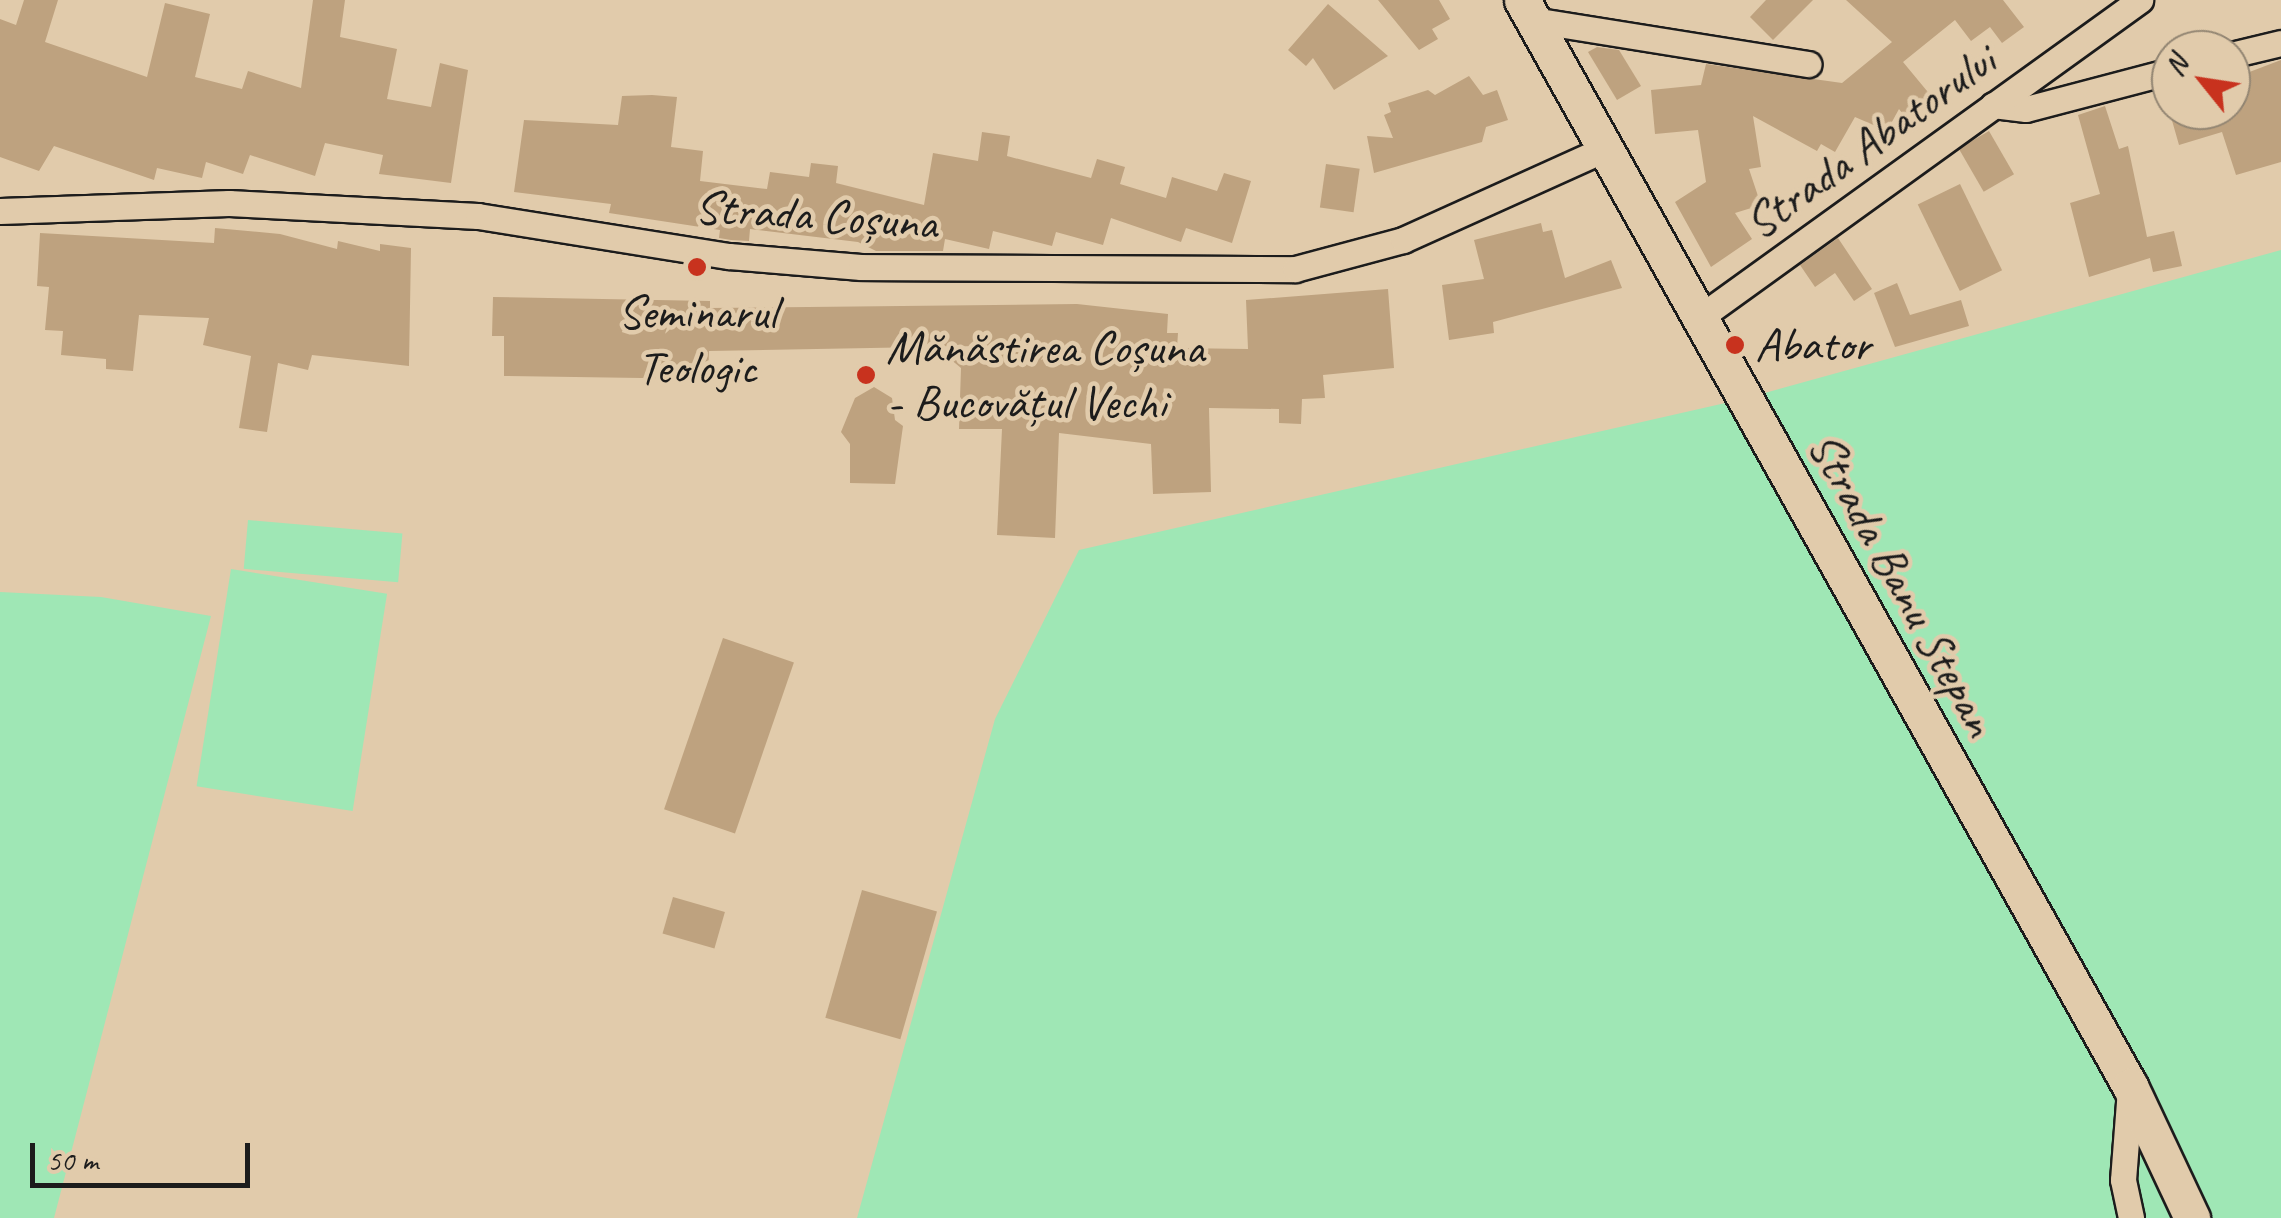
<!DOCTYPE html>
<meta charset="utf-8">
<style>
body{margin:0}
#map{position:relative;width:2281px;height:1218px;overflow:hidden;background:#e1cbab;font-family:Caveat,sans-serif}
div>[style]{position:absolute}
.green>*{inset:0;background:#9fe7b5;transform-origin:0 0}
.building>*{inset:0;background:#bea27f;transform-origin:0 0}
.roads{filter:drop-shadow(2px 0 #1c1c1c) drop-shadow(-2px 0 #1c1c1c) drop-shadow(0 2px #1c1c1c) drop-shadow(0 -2px #1c1c1c)}
.minor>*{height:25px;margin:-12.5px;padding:0 12.5px;transform-origin:12.5px;border-radius:12.5px;background:#e1cbab}
.secondary>*{height:35px;margin:-17.5px;padding:0 17.5px;transform-origin:17.5px;border-radius:17.5px;background:#e1cbab}
.dots>*{width:28px;height:28px;translate:-50% -50%;box-sizing:border-box;border:5px solid #e1cbab;border-radius:50%}
span{translate:-50% -50%;white-space:nowrap;text-align:center;line-height:1.15;-webkit-text-stroke:9px #e1cbab;paint-order:stroke}
.street-label{font-size:48px;color:#1c1c1c}
.poi-label{font-size:48px;color:#1c1c1c}
.left{translate:0 -50%;text-align:left}
.north{position:absolute;left:2151px;top:30px;width:100px;height:100px;box-sizing:border-box;background:#e1cbab;border:2px solid #928572;border-radius:50%;rotate:300deg;font-size:28px;font-weight:700;line-height:40px;text-align:center;color:#1c1c1c}
.north::after{content:'';display:block;margin:auto;width:35px;height:45px;background:#c8321e;clip-path:polygon(50% 0,100% 100%,50% 72%,0 100%)}
.scale{position:absolute;left:30px;top:1143px;width:220px;height:45px;box-sizing:border-box;border:5px solid #1c1c1c;border-top:0;padding-left:12px;font-size:30px;line-height:35px;white-space:nowrap;color:#1c1c1c;-webkit-text-stroke:8px #e1cbab;paint-order:stroke}
</style>
<div id="map">
<div class="green">
<i style="clip-path:polygon(2281px 250px,2281px 1218px,857px 1218px,995px 719px,1079px 550px,1743px 399px)"></i>
<i style="left:248px;top:520px;width:155px;height:49px;rotate:5deg"></i>
<i style="left:231px;top:569px;width:158px;height:220px;rotate:9deg"></i>
<i style="clip-path:polygon(0 592px,101px 597px,211px 616px,54px 1218px,0 1218px)"></i>
</div>
<div class="building">
<i style="clip-path:polygon(24px 0,58px 0,45px 42px,147px 77px,165px 3px,210px 14px,195px 77px,242px 89px,248px 71px,301px 88px,313px 0,345px 0,340px 37px,397px 49px,387px 99px,431px 107px,440px 63px,468px 70px,451px 183px,379px 174px,383px 155px,325px 143px,315px 176px,250px 155px,243px 174px,206px 162px,202px 178px,157px 168px,154px 180px,54px 146px,39px 171px,0 157px,0 19px,16px 25px)"></i>
<i style="clip-path:polygon(1378px 0,1439px 0,1450px 19px,1432px 29px,1438px 39px,1419px 50px)"></i>
<i style="clip-path:polygon(1766px 0,1813px 0,1773px 40px,1750px 17px)"></i>
<i style="clip-path:polygon(1846px 0,2003px 0,2024px 27px,2002px 43px,1990px 27px,1971px 41px,1955px 20px,1903px 62px,1932px 97px,1906px 118px,1899px 109px,1887px 131px,1855px 117px,1835px 152px,1821px 144px,1817px 151px,1753px 116px,1761px 167px,1749px 169px,1761px 205px,1735px 213px,1752px 239px,1711px 267px,1675px 202px,1706px 182px,1698px 130px,1655px 134px,1651px 90px,1701px 85px,1706px 64px,1842px 83px,1892px 42px)"></i>
<i style="clip-path:polygon(1328px 4px,1388px 56px,1334px 90px,1313px 58px,1306px 66px,1288px 50px)"></i>
<i style="clip-path:polygon(1597px 47px,1619px 50px,1641px 86px,1617px 100px,1588px 52px)"></i>
<i style="clip-path:polygon(2281px 60px,2281px 162px,2236px 175px,2222px 132px,2179px 145px,2169px 110px,2231px 110px,2231px 79px)"></i>
<i style="clip-path:polygon(1469px 76px,1483px 95px,1497px 90px,1508px 120px,1486px 127px,1482px 142px,1374px 173px,1367px 136px,1393px 138px,1384px 115px,1391px 112px,1388px 103px,1428px 90px,1435px 95px)"></i>
<i style="clip-path:polygon(652px 95px,677px 97px,671px 147px,703px 151px,700px 181px,767px 189px,770px 172px,809px 177px,811px 163px,838px 166px,836px 183px,924px 205px,933px 153px,978px 161px,982px 132px,1010px 136px,1007px 156px,1091px 178px,1097px 159px,1125px 167px,1120px 184px,1166px 198px,1172px 177px,1217px 191px,1224px 173px,1251px 181px,1232px 243px,1186px 228px,1181px 242px,1111px 218px,1103px 245px,1056px 232px,1052px 246px,993px 231px,989px 249px,945px 239px,943px 251px,876px 251px,858px 242px,750px 229px,749px 241px,731px 240px,719px 238px,720px 230px,609px 213px,611px 204px,514px 192px,524px 120px,618px 125px,622px 96px)"></i>
<i style="clip-path:polygon(2105px 106px,2119px 149px,2128px 146px,2147px 237px,2174px 231px,2182px 266px,2153px 272px,2150px 258px,2089px 277px,2070px 203px,2100px 194px,2078px 115px)"></i>
<i style="left:1989px;top:131px;width:50px;height:35px;rotate:60deg"></i>
<i style="left:1326px;top:164px;width:34px;height:44px;rotate:8deg"></i>
<i style="left:1960px;top:184px;width:96px;height:47px;rotate:64deg"></i>
<i style="clip-path:polygon(1541px 223px,1543px 232px,1552px 230px,1565px 278px,1611px 260px,1622px 288px,1493px 322px,1494px 333px,1449px 340px,1442px 285px,1484px 279px,1474px 240px)"></i>
<i style="clip-path:polygon(215px 228px,280px 234px,337px 249px,338px 241px,380px 251px,380px 244px,411px 248px,409px 366px,312px 355px,308px 370px,278px 363px,267px 432px,239px 428px,251px 356px,203px 345px,209px 318px,139px 315px,133px 371px,106px 369px,106px 359px,61px 355px,63px 331px,45px 330px,49px 287px,37px 286px,40px 233px,214px 243px)"></i>
<i style="clip-path:polygon(1838px 238px,1872px 289px,1854px 301px,1835px 273px,1815px 287px,1800px 265px)"></i>
<i style="clip-path:polygon(1897px 283px,1910px 315px,1961px 300px,1969px 326px,1895px 347px,1874px 293px)"></i>
<i style="clip-path:polygon(1388px 289px,1394px 368px,1323px 375px,1325px 398px,1302px 399px,1301px 424px,1279px 423px,1279px 409px,1209px 408px,1211px 492px,1153px 494px,1151px 444px,1059px 433px,1055px 538px,997px 535px,1002px 429px,959px 429px,961px 368px,949px 358px,979px 346px,709px 351px,708px 379px,504px 376px,504px 336px,492px 336px,493px 297px,710px 301px,710px 308px,1077px 304px,1168px 314px,1167px 333px,1178px 333px,1177px 348px,1248px 349px,1246px 300px)"></i>
<i style="clip-path:polygon(874px 387px,892px 398px,895px 420px,903px 426px,895px 484px,850px 483px,850px 444px,841px 432px,855px 398px)"></i>
<i style="left:723px;top:638px;width:75px;height:181px;rotate:19deg"></i>
<i style="left:862px;top:890px;width:78px;height:133px;rotate:16deg"></i>
<i style="left:673px;top:897px;width:54px;height:38px;rotate:16deg"></i>
</div>
<div class="roads">
<div class="minor">
<i style="left:1533px;top:20px;width:279px;rotate:9.1deg"></i>
<i style="left:2231px;top:55px;width:51px;rotate:-13.5deg"></i>
<i style="left:1993px;top:105px;width:33px;rotate:7deg"></i>
<i style="left:2026px;top:109px;width:150px;rotate:-14.7deg"></i>
<i style="left:0;top:211px;width:229px;rotate:-2deg"></i>
<i style="left:229px;top:203px;width:249px;rotate:3deg"></i>
<i style="left:478px;top:216px;width:254px;rotate:9.1deg"></i>
<i style="left:729px;top:256px;width:132px;rotate:4.8deg"></i>
<i style="left:861px;top:267px;width:434px;rotate:0.3deg"></i>
<i style="left:1295px;top:269px;width:112px;rotate:-15deg"></i>
<i style="left:1403px;top:240px;width:222px;rotate:-24.3deg"></i>
<i style="left:1699px;top:318px;width:544px;rotate:-35.79deg"></i>
<i style="left:2130px;top:1089px;width:91px;rotate:94.4deg"></i>
<i style="left:2123px;top:1180px;width:39px;rotate:78deg"></i>
</div>
<div class="secondary">
<i style="left:1522px;top:0;width:1245px;rotate:60.76deg"></i>
<i style="left:2130px;top:1086px;width:146px;rotate:64.8deg"></i>
</div>
</div>
<div class="dots">
<i style="left:697px;top:267px;background:#c8321e"></i>
<i style="left:1735px;top:345px;background:#c8321e"></i>
<i style="left:866px;top:375px;background:#c8321e"></i>
</div>
<div class="street-label">
<span style="left:1870px;top:142px;rotate:-36deg">Strada Abatorului</span>
<span style="left:816px;top:215px;rotate:4deg">Strada Coșuna</span>
<span style="left:1902px;top:584px;rotate:61deg">Strada Banu Stepan</span>
</div>
<div class="poi-label">
<span style="left:697px;top:340px">Seminarul<br>Teologic</span>
<span class="left" style="left:1755px;top:345px">Abator</span>
<span class="left" style="left:886px;top:375px">Mănăstirea Coșuna<br>- Bucovățul Vechi</span>
</div>
<div class="north">N</div>
<div class="scale">50 m</div>
</div>
